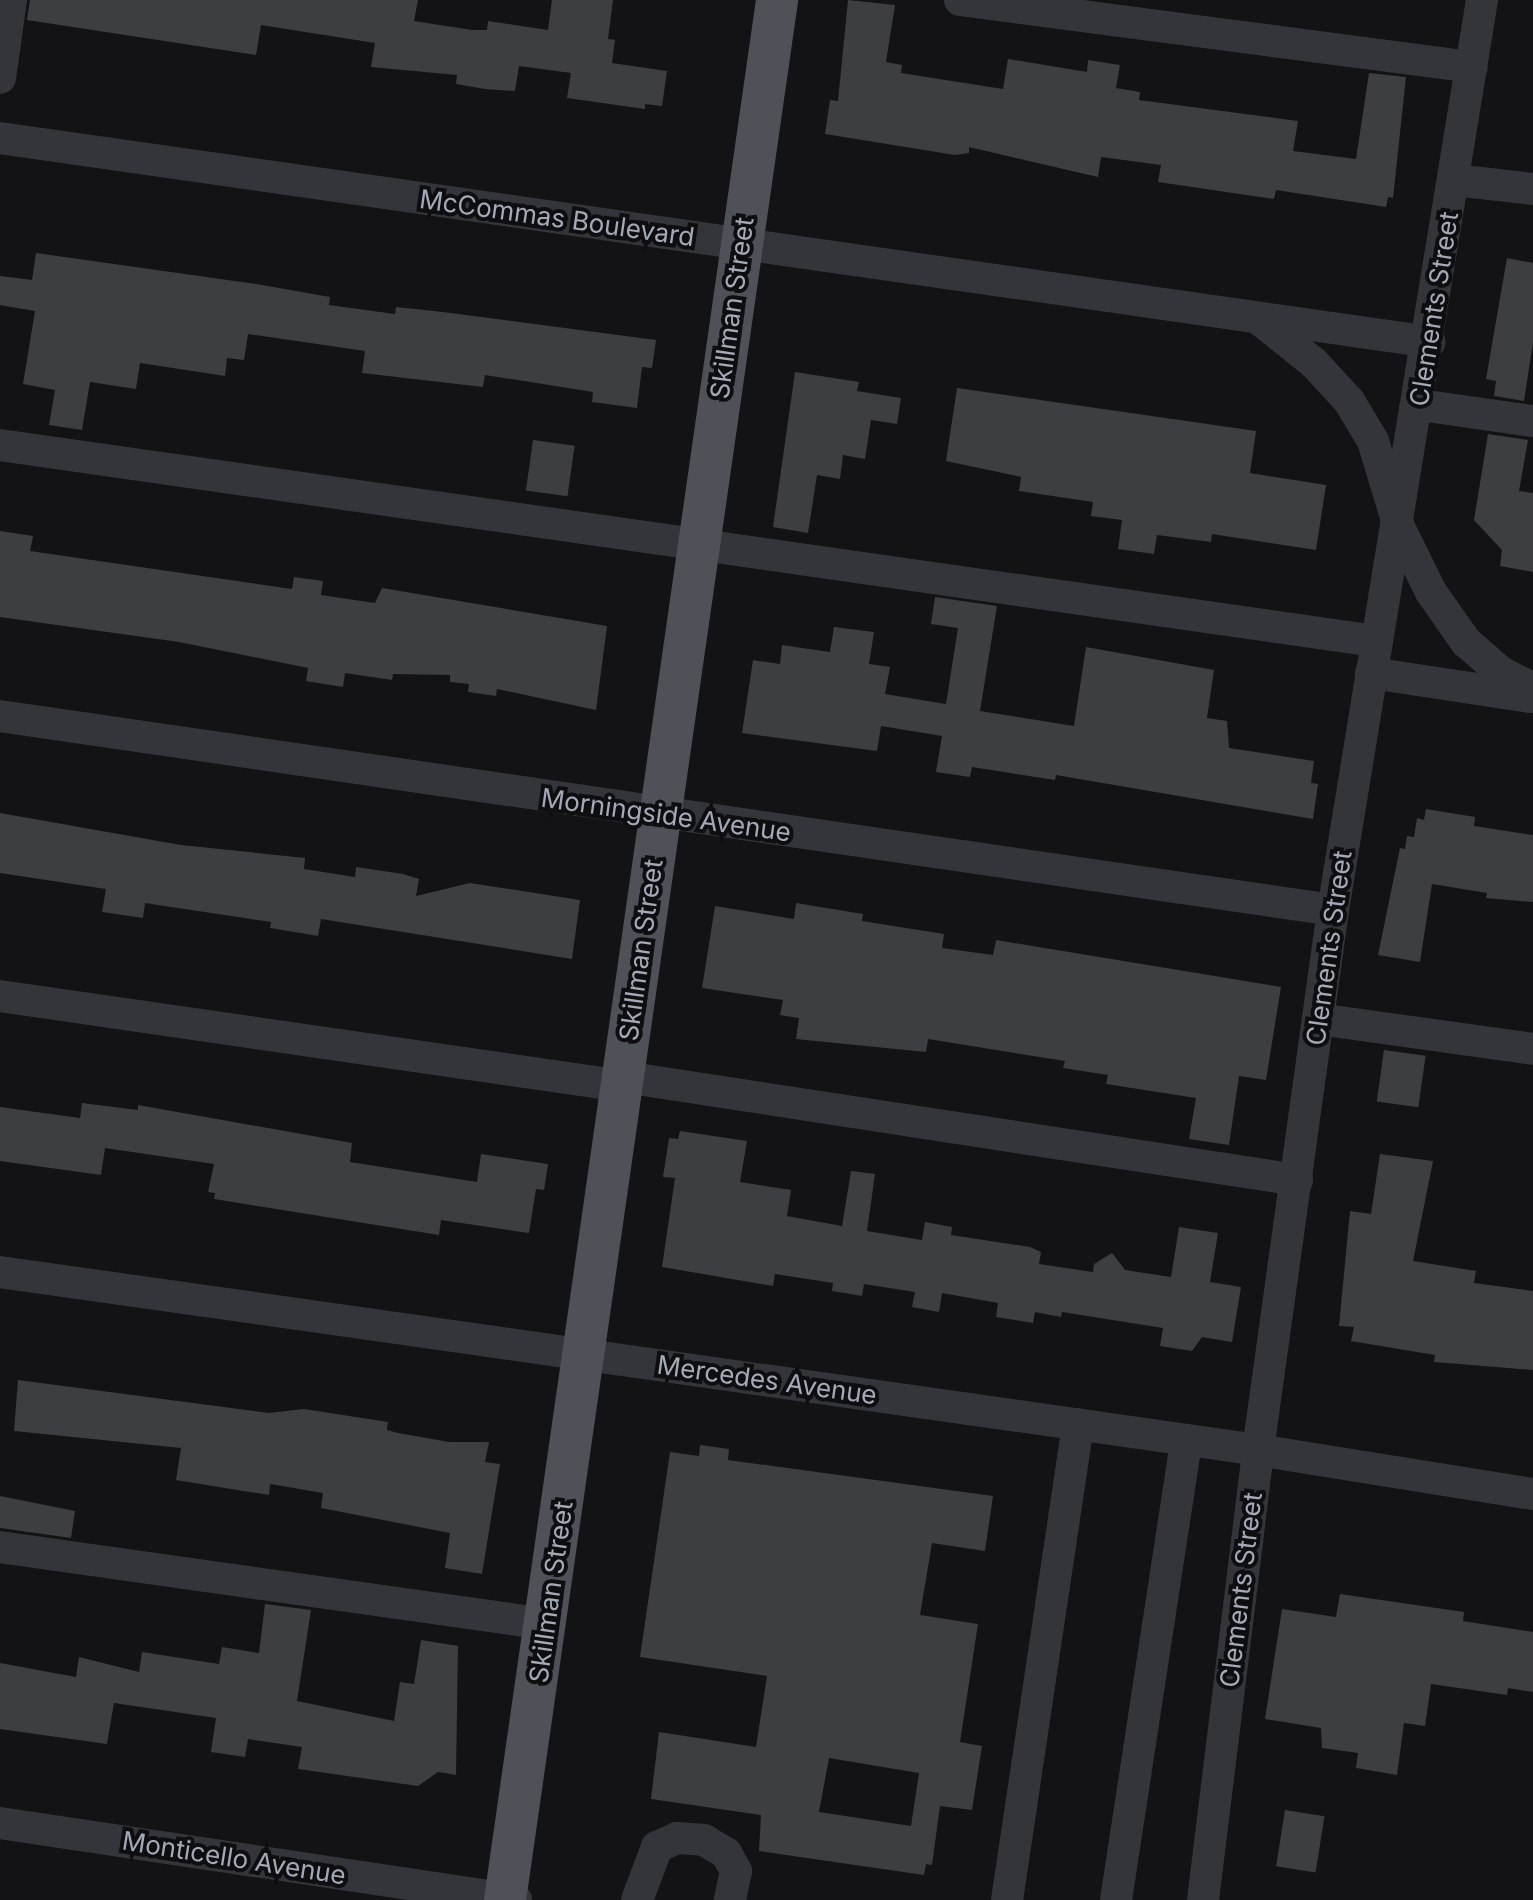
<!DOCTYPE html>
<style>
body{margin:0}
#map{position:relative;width:1533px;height:1900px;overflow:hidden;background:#131315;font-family:Inter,sans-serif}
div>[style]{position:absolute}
.building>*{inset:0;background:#3c3e42;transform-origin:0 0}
.minor>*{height:32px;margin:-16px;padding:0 16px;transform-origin:16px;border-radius:16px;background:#33353a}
.major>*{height:42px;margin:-21px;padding:0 21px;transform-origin:21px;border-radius:21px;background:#4f5159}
span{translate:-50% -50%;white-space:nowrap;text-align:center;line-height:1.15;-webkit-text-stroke:8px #0e0e10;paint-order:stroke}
.street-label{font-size:26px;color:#a3a9b6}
</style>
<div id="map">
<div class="building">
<i style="clip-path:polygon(30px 0,418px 0,414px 21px,472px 30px,487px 30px,488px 21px,548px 30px,552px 0,613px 0,608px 39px,615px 40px,612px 63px,667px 71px,662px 106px,645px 104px,645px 109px,567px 98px,571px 73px,519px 66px,515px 91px,485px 89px,456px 84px,457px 75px,371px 67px,375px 43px,261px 25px,256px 55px,27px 20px)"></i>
<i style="clip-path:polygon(848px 0,895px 5px,886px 62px,902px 65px,901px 73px,1003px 89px,1008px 59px,1087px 72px,1088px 60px,1120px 65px,1116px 88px,1140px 92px,1139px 100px,1298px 121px,1293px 151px,1356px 159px,1369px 73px,1406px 77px,1393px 198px,1388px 197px,1386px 207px,1276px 190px,1274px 199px,1158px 182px,1161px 165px,1101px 157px,1098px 177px,969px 147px,969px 153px,955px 155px,825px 134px,830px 100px,838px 101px)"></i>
<i style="clip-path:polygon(36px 253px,256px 284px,330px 297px,329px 305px,395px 314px,396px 307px,443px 312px,656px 340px,652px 368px,642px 367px,637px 408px,592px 402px,593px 392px,485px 375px,483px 387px,362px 373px,365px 351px,248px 334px,244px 360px,227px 358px,225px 376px,140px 363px,136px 389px,90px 382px,82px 430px,49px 425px,55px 390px,23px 384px,35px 311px,0 305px,0 276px,32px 280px)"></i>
<i style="clip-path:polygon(1507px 258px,1533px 263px,1533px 342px,1524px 401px,1494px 396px,1496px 381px,1486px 379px)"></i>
<i style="clip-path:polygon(795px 372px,859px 382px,857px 391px,901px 398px,897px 424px,871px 420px,865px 459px,843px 455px,840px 479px,817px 475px,808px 533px,773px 527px)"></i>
<i style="clip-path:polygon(957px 388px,1256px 431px,1250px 473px,1326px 485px,1316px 550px,1212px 534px,1211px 542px,1157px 535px,1154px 554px,1118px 549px,1122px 520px,1091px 516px,1093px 502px,1019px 491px,1021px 477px,946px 461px)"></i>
<i style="clip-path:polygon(1488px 434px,1528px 440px,1519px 491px,1533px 493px,1533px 572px,1500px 566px,1502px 550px,1474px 520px)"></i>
<i style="left:533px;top:440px;width:42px;height:51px;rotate:8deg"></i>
<i style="clip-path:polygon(0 531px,33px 536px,30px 551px,292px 589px,294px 577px,323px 581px,321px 595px,375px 603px,382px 588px,607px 626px,596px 710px,497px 689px,496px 696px,468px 692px,469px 684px,450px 682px,450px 675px,393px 674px,392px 680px,345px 673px,343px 687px,306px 681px,308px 668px,179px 642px,0 617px)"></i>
<i style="clip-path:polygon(935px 597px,997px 606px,980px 711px,1074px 726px,1086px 647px,1214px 670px,1207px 718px,1227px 721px,1229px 748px,1314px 761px,1311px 783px,1318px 784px,1313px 819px,1056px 775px,1055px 780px,972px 767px,970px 777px,936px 772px,942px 736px,881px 726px,877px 751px,742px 733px,753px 660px,780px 664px,782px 645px,830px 652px,834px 627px,874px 632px,869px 664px,890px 667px,885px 694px,946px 704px,958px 628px,931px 624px)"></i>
<i style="clip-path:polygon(1426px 809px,1475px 817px,1474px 826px,1533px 835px,1533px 902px,1486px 898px,1487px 893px,1432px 884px,1420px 962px,1378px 955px,1400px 848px,1405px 849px,1407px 836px,1414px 837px,1417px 818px,1424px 820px)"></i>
<i style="clip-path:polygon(0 813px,181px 845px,305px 858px,304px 869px,355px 877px,356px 867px,403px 874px,419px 879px,416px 896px,470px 883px,580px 900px,572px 959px,321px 919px,318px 936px,270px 928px,271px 922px,145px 903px,143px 918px,102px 912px,106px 889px,0 873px)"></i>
<i style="clip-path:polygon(796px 903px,863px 914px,862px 921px,944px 934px,942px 948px,993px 955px,996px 940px,1281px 987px,1266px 1080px,1239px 1076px,1229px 1145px,1189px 1139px,1196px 1098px,1106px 1084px,1108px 1075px,1063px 1068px,1065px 1061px,928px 1039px,926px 1052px,796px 1039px,799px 1018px,780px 1015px,783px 1000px,702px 988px,715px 906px,794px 919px)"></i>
<i style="left:1384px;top:1050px;width:42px;height:52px;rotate:8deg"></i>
<i style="clip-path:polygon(82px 1103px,138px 1110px,138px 1105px,352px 1143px,350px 1162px,477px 1182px,481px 1154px,548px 1164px,544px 1190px,536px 1189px,529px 1233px,441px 1220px,439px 1235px,214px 1199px,215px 1193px,208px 1192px,214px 1164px,105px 1148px,101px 1175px,0 1161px,0 1107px,80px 1118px)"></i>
<i style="clip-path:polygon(680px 1131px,747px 1141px,740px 1182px,791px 1190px,787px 1216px,842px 1226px,851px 1171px,875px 1174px,867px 1231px,922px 1240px,925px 1222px,952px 1227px,951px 1235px,1030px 1247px,1041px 1252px,1039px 1264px,1093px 1272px,1094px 1264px,1112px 1253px,1125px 1270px,1171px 1277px,1179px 1227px,1218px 1233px,1210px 1282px,1241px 1287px,1232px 1342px,1202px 1337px,1192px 1351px,1160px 1346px,1163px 1328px,1062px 1312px,1061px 1317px,1035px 1312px,1033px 1323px,996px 1317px,998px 1303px,942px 1293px,939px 1312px,912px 1307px,915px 1292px,864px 1284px,862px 1296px,832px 1291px,833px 1283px,775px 1274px,773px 1286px,662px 1267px,675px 1178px,663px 1177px,669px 1138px,678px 1139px)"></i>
<i style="clip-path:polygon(1380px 1154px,1433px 1161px,1413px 1261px,1476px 1271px,1474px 1283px,1533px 1291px,1533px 1370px,1434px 1362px,1435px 1355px,1351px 1341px,1354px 1327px,1339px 1326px,1350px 1211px,1371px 1214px)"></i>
<i style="clip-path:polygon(18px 1380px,269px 1413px,304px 1409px,388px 1422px,387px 1430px,398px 1433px,449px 1442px,489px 1442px,485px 1462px,500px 1464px,482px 1574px,445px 1568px,450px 1533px,321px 1508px,323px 1493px,270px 1484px,269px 1495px,176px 1480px,181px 1448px,14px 1431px)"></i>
<i style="clip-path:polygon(evenodd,700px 1445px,729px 1449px,728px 1460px,993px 1496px,985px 1551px,932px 1543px,920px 1615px,978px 1624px,960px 1742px,982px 1746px,972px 1810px,940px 1806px,932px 1865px,926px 1864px,924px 1875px,759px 1851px,761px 1815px,651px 1799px,659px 1732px,756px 1747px,767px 1676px,640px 1657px,670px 1452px,699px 1456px,700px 1445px,829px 1758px,919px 1773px,911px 1826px,819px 1812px,829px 1758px)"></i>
<i style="clip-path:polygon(0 1496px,75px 1511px,71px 1538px,0 1528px)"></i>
<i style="clip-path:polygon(1340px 1594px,1464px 1612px,1463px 1621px,1533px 1632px,1533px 1692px,1508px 1688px,1507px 1695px,1431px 1684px,1425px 1726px,1404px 1723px,1397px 1775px,1356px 1768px,1358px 1753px,1322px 1748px,1321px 1728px,1265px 1719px,1282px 1609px,1336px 1617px)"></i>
<i style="clip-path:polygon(265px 1604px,311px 1610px,297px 1701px,394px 1721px,400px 1682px,414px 1684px,421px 1640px,458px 1646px,456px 1775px,438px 1772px,418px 1786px,298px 1769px,302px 1747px,248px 1739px,245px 1757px,211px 1752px,216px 1718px,114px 1703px,107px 1744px,0 1729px,0 1663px,76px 1677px,79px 1657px,139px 1672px,142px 1652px,219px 1664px,222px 1647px,259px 1653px)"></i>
<i style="left:1285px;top:1810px;width:40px;height:57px;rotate:9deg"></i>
</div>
<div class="minor">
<i style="left:960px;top:0;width:516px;rotate:7.46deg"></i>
<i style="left:0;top:78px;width:79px;rotate:-82deg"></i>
<i style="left:0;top:138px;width:1444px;rotate:8.12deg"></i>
<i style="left:1454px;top:180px;width:80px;rotate:6.5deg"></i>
<i style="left:1259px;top:319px;width:70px;rotate:38.7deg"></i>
<i style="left:1314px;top:363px;width:52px;rotate:47.4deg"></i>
<i style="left:1349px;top:401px;width:47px;rotate:59deg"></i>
<i style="left:1373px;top:441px;width:90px;rotate:73.2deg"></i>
<i style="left:1399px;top:527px;width:72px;rotate:63.8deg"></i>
<i style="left:1431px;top:592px;width:61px;rotate:55deg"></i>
<i style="left:1466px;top:642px;width:48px;rotate:40.7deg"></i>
<i style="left:1502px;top:673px;width:34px;rotate:26deg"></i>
<i style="left:1420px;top:405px;width:114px;rotate:8.1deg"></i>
<i style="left:0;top:445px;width:1390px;rotate:8.11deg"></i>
<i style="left:1371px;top:673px;width:161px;rotate:8.6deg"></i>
<i style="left:0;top:716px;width:1347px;rotate:8.28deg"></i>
<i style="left:0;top:996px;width:628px;rotate:8.23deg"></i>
<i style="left:1318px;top:1019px;width:217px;rotate:7.9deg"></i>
<i style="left:624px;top:1077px;width:681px;rotate:8.7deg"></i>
<i style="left:0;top:1272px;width:1271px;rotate:8.05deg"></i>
<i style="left:1258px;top:1450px;width:278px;rotate:9.1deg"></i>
<i style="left:0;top:1547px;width:551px;rotate:8.03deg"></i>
<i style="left:0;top:1823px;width:522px;rotate:8.49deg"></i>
<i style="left:637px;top:1900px;width:57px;rotate:-69.3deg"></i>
<i style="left:657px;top:1847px;width:22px;rotate:-24deg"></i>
<i style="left:677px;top:1838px;width:27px;rotate:4deg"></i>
<i style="left:704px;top:1840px;width:26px;rotate:31deg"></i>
<i style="left:726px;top:1853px;width:21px;rotate:61deg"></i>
<i style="left:736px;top:1871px;width:30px;rotate:102deg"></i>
<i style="left:1007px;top:1900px;width:481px;rotate:-81.5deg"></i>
<i style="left:1116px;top:1900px;width:465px;rotate:-81.3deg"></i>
<i style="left:1203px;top:1900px;width:453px;rotate:-83deg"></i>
<i style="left:1258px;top:1450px;width:545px;rotate:-82.09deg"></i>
<i style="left:1333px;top:910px;width:922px;rotate:-80.7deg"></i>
</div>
<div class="major">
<i style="left:505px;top:1900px;width:1919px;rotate:-81.85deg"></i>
</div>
<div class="street-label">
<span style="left:557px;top:218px;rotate:8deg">McCommas Boulevard</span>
<span style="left:732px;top:308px;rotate:-82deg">Skillman Street</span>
<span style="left:1434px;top:309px;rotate:-81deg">Clements Street</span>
<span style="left:666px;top:815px;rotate:8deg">Morningside Avenue</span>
<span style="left:1329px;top:948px;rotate:-82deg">Clements Street</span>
<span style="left:641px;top:950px;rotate:-82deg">Skillman Street</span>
<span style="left:767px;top:1380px;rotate:8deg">Mercedes Avenue</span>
<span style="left:1241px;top:1590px;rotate:-83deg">Clements Street</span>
<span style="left:551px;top:1592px;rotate:-82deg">Skillman Street</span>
<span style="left:234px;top:1858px;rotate:9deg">Monticello Avenue</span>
</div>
</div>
